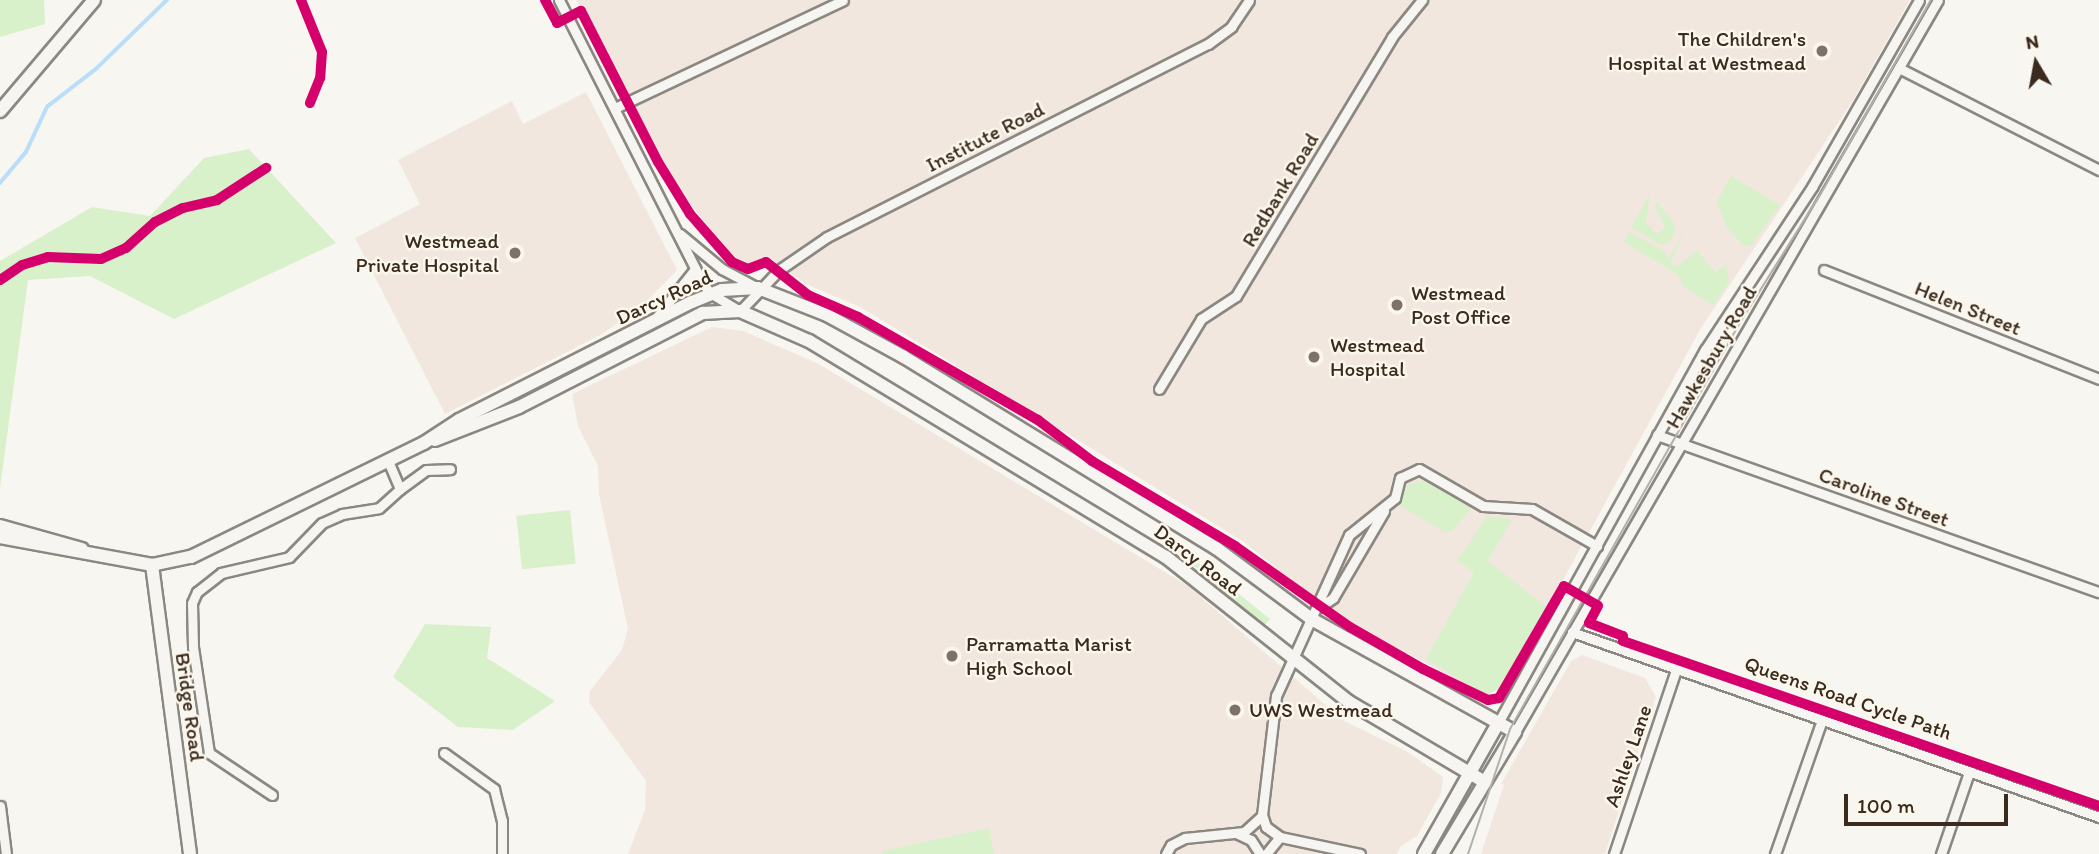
<!DOCTYPE html>
<style>
body{margin:0}
#map{position:relative;width:2099px;height:854px;overflow:hidden;background:#f8f6f0;font-family:Itim,sans-serif}
div>[style]{position:absolute}
.built>*{inset:0;background:#f1e7df}
.green>*{inset:0;background:#d8f1cb;transform-origin:0 0}
.stream>*{height:3.5px;margin:-1.75px;padding:0 1.75px;transform-origin:1.75px;border-radius:1.75px;background:#badefa}
.roads{filter:drop-shadow(2px 0 #8b8781) drop-shadow(-2px 0 #8b8781) drop-shadow(0 2px #8b8781) drop-shadow(0 -2px #8b8781)}
.street>*{height:9px;margin:-4.5px;padding:0 4.5px;transform-origin:4.5px;border-radius:4.5px;background:#f6f5f1}
.secondary>*{height:12px;margin:-6px;padding:0 6px;transform-origin:6px;border-radius:6px;background:#f6f5f1}
.tram>*{height:2px;margin:-1px;padding:0 1px;transform-origin:1px;border-radius:1px;background:#b3b0ac}
.cycleway>*{height:10px;margin:-5px;padding:0 5px;transform-origin:5px;border-radius:5px;background:#d6006c}
.dots>*{width:19px;height:19px;translate:-50% -50%;box-sizing:border-box;border:4px solid #fbf7ec;border-radius:50%}
span{translate:-50% -50%;white-space:nowrap;text-align:center;line-height:1.15;-webkit-text-stroke:5px #fbf7ec;paint-order:stroke}
.poi-label{font-size:21px;color:#3b2a1e}
.right{translate:-100% -50%;text-align:right}
.left{translate:0 -50%;text-align:left}
.street-label{font-size:21px;color:#3b2a1e}
.north{position:absolute;left:2001px;top:28px;width:70px;height:70px;-webkit-text-stroke:5px #fbf7ec;paint-order:stroke;rotate:350deg;font-size:19px;font-weight:700;line-height:28px;text-align:center;color:#3b2a1e}
.north::after{content:'';display:block;margin:auto;width:24px;height:32px;background:#3b2a1e;clip-path:polygon(50% 0,100% 100%,50% 72%,0 100%)}
.scale{position:absolute;left:1844px;top:794px;width:164px;height:32px;box-sizing:border-box;border:4px solid #3b2a1e;border-top:0;padding-left:9px;font-size:21px;line-height:24px;white-space:nowrap;color:#3b2a1e;-webkit-text-stroke:5px #fbf7ec;paint-order:stroke}
</style>
<div id="map">
<div class="built">
<i style="clip-path:polygon(576px 0,1910px 0,1852px 102px,1701px 328px,1505px 686px,1486px 695px,1336px 616px,1244px 542px,862px 308px,806px 284px,768px 257px,748px 265px,731px 259px,656px 156px)"></i>
<i style="clip-path:polygon(586px 92px,677px 270px,641px 307px,602px 334px,445px 414px,355px 238px,420px 204px,398px 160px,512px 101px,523px 124px)"></i>
<i style="clip-path:polygon(712px 327px,743px 331px,817px 363px,1188px 586px,1344px 721px,1408px 752px,1443px 777px,1441px 793px,1417px 836px,1401px 846px,1397px 854px,628px 854px,645px 810px,646px 781px,589px 702px,590px 691px,622px 650px,628px 629px,599px 494px,598px 466px,578px 426px,572px 394px)"></i>
<i style="clip-path:polygon(1582px 655px,1645px 678px,1656px 697px,1605px 854px,1481px 854px,1504px 785px,1501px 784px,1571px 661px)"></i>
</div>
<div class="green">
<i style="clip-path:polygon(0 0,44px 0,45px 24px,0 37px)"></i>
<i style="clip-path:polygon(249px 149px,336px 243px,174px 319px,90px 276px,28px 280px,0 488px,0 261px,92px 207px,150px 216px,204px 158px)"></i>
<i style="clip-path:polygon(1731px 176px,1780px 205px,1751px 246px,1744px 246px,1726px 227px,1717px 201px)"></i>
<i style="clip-path:polygon(1650px 194px,1646px 223px,1657px 234px,1665px 228px,1655px 207px,1657px 201px,1674px 223px,1675px 232px,1668px 244px,1659px 244px,1631px 227px)"></i>
<i style="clip-path:polygon(1686px 229px,1670px 264px,1677px 267px,1697px 250px,1715px 272px,1726px 265px,1729px 281px,1714px 305px,1685px 288px,1677px 274px,1624px 242px,1629px 232px,1663px 250px,1669px 258px)"></i>
<i style="clip-path:polygon(1428px 480px,1469px 503px,1470px 510px,1452px 531px,1444px 532px,1399px 505px,1401px 493px,1409px 484px)"></i>
<i style="left:570px;top:510px;width:54px;height:54px;rotate:84deg"></i>
<i style="clip-path:polygon(1487px 516px,1512px 519px,1488px 561px,1548px 608px,1505px 686px,1486px 695px,1426px 659px,1474px 572px,1457px 561px)"></i>
<i style="clip-path:polygon(1173px 547px,1209px 570px,1270px 619px,1262px 628px)"></i>
<i style="clip-path:polygon(425px 624px,491px 627px,487px 658px,555px 701px,513px 730px,458px 727px,393px 677px)"></i>
<i style="clip-path:polygon(989px 828px,994px 854px,883px 854px,882px 851px)"></i>
</div>
<div class="stream">
<i style="left:0;top:183px;width:40px;rotate:-50deg"></i>
<i style="left:26px;top:152px;width:50px;rotate:-65deg"></i>
<i style="left:47px;top:107px;width:62px;rotate:-37.8deg"></i>
<i style="left:96px;top:69px;width:99px;rotate:-44.2deg"></i>
</div>
<div class="roads">
<div class="street">
<i style="left:559px;top:0;width:316px;rotate:63.1deg"></i>
<i style="left:702px;top:282px;width:14px;rotate:54deg"></i>
<i style="left:710px;top:293px;width:35px;rotate:31deg"></i>
<i style="left:740px;top:311px;width:57px;rotate:-46.4deg"></i>
<i style="left:779px;top:270px;width:58px;rotate:-34.5deg"></i>
<i style="left:827px;top:237px;width:427px;rotate:-26.9deg"></i>
<i style="left:1208px;top:44px;width:29px;rotate:-36deg"></i>
<i style="left:1231px;top:27px;width:32px;rotate:-56deg"></i>
<i style="left:1899px;top:68px;width:225px;rotate:27deg"></i>
<i style="left:615px;top:108px;width:252px;rotate:-25.3deg"></i>
<i style="left:680px;top:234px;width:55px;rotate:39.8deg"></i>
<i style="left:722px;top:269px;width:40px;rotate:28deg"></i>
<i style="left:1824px;top:270px;width:296px;rotate:21.6deg"></i>
<i style="left:656px;top:318px;width:63px;rotate:-51.5deg"></i>
<i style="left:1159px;top:389px;width:82px;rotate:-59deg"></i>
<i style="left:1201px;top:319px;width:42px;rotate:-33.3deg"></i>
<i style="left:1236px;top:296px;width:302px;rotate:-58.9deg"></i>
<i style="left:1392px;top:37px;width:48px;rotate:-51deg"></i>
<i style="left:1657px;top:435px;width:469px;rotate:19.6deg"></i>
<i style="left:400px;top:489px;width:32px;rotate:-36deg"></i>
<i style="left:426px;top:470px;width:24px;rotate:-2deg"></i>
<i style="left:1320px;top:607px;width:16px;rotate:-35deg"></i>
<i style="left:1333px;top:598px;width:101px;rotate:-59.6deg"></i>
<i style="left:1572px;top:632px;width:559px;rotate:19.34deg"></i>
<i style="left:1498px;top:723px;width:427px;rotate:-61deg"></i>
<i style="left:1705px;top:350px;width:195px;rotate:-56.7deg"></i>
<i style="left:1812px;top:187px;width:215px;rotate:-60.2deg"></i>
<i style="left:1515px;top:732px;width:845px;rotate:-59.98deg"></i>
<i style="left:444px;top:753px;width:62px;rotate:35.8deg"></i>
<i style="left:494px;top:789px;width:33px;rotate:76deg"></i>
<i style="left:502px;top:821px;width:33px;rotate:90deg"></i>
<i style="left:272px;top:795px;width:76px;rotate:-146.3deg"></i>
<i style="left:209px;top:753px;width:107px;rotate:-98.6deg"></i>
<i style="left:193px;top:647px;width:44px;rotate:-91.3deg"></i>
<i style="left:192px;top:603px;width:12px;rotate:-66deg"></i>
<i style="left:197px;top:592px;width:31px;rotate:-38deg"></i>
<i style="left:221px;top:573px;width:70px;rotate:-13.2deg"></i>
<i style="left:289px;top:557px;width:47px;rotate:-45.9deg"></i>
<i style="left:322px;top:523px;width:22px;rotate:-24deg"></i>
<i style="left:342px;top:514px;width:37px;rotate:-9deg"></i>
<i style="left:379px;top:508px;width:28px;rotate:-42deg"></i>
<i style="left:400px;top:489px;width:30px;rotate:-113deg"></i>
<i style="left:0;top:806px;width:48px;rotate:82.9deg"></i>
<i style="left:1238px;top:834px;width:14px;rotate:25deg"></i>
<i style="left:1251px;top:840px;width:17px;rotate:57deg"></i>
<i style="left:1166px;top:854px;width:10px;rotate:-61deg"></i>
<i style="left:1171px;top:845px;width:16px;rotate:-27deg"></i>
<i style="left:1185px;top:838px;width:59px;rotate:-5.8deg"></i>
<i style="left:1244px;top:832px;width:24px;rotate:-42deg"></i>
<i style="left:1266px;top:854px;width:22px;rotate:-51deg"></i>
<i style="left:1360px;top:854px;width:82px;rotate:-168deg"></i>
<i style="left:1280px;top:837px;width:17px;rotate:-144deg"></i>
<i style="left:1266px;top:827px;width:13px;rotate:-108deg"></i>
<i style="left:1262px;top:815px;width:120px;rotate:-83.3deg"></i>
<i style="left:1276px;top:696px;width:177px;rotate:-65.6deg"></i>
<i style="left:1349px;top:535px;width:59px;rotate:-38.8deg"></i>
<i style="left:1395px;top:498px;width:21px;rotate:-76deg"></i>
<i style="left:1400px;top:478px;width:21px;rotate:-25deg"></i>
<i style="left:1419px;top:469px;width:74px;rotate:30deg"></i>
<i style="left:1483px;top:506px;width:49px;rotate:3.5deg"></i>
<i style="left:1532px;top:509px;width:75px;rotate:29.6deg"></i>
<i style="left:1614px;top:854px;width:194px;rotate:-71.4deg"></i>
<i style="left:1775px;top:854px;width:142px;rotate:-70.7deg"></i>
<i style="left:1941px;top:854px;width:87px;rotate:-71.1deg"></i>
</div>
<div class="secondary">
<i style="left:0;top:111px;width:145px;rotate:-49.7deg"></i>
<i style="left:435px;top:440px;width:90px;rotate:-21.4deg"></i>
<i style="left:519px;top:407px;width:207px;rotate:-27.1deg"></i>
<i style="left:703px;top:313px;width:37px;rotate:-3deg"></i>
<i style="left:740px;top:311px;width:75px;rotate:23.5deg"></i>
<i style="left:809px;top:341px;width:417px;rotate:31.2deg"></i>
<i style="left:1166px;top:557px;width:233px;rotate:38.4deg"></i>
<i style="left:1349px;top:702px;width:156px;rotate:30.5deg"></i>
<i style="left:0;top:526px;width:85px;rotate:15.7deg"></i>
<i style="left:0;top:537px;width:155px;rotate:10.4deg"></i>
<i style="left:152px;top:565px;width:40px;rotate:-12deg"></i>
<i style="left:191px;top:557px;width:259px;rotate:-26.1deg"></i>
<i style="left:424px;top:443px;width:42px;rotate:-33.3deg"></i>
<i style="left:459px;top:420px;width:261px;rotate:-26.9deg"></i>
<i style="left:692px;top:302px;width:32px;rotate:-22deg"></i>
<i style="left:722px;top:290px;width:36px;rotate:-3deg"></i>
<i style="left:758px;top:288px;width:74px;rotate:21.4deg"></i>
<i style="left:827px;top:315px;width:88px;rotate:28.6deg"></i>
<i style="left:904px;top:357px;width:366px;rotate:31.5deg"></i>
<i style="left:1216px;top:548px;width:121px;rotate:36.6deg"></i>
<i style="left:1313px;top:620px;width:231px;rotate:29deg"></i>
<i style="left:1515px;top:732px;width:142px;rotate:120.9deg"></i>
<i style="left:152px;top:565px;width:291px;rotate:82.5deg"></i>
<i style="left:1424px;top:854px;width:150px;rotate:-60.5deg"></i>
</div>
</div>
<div class="tram">
<i style="left:1468px;top:854px;width:132px;rotate:-71.4deg"></i>
<i style="left:1510px;top:729px;width:465px;rotate:-60.5deg"></i>
<i style="left:1739px;top:324px;width:152px;rotate:-57.9deg"></i>
<i style="left:1820px;top:195px;width:224px;rotate:-60.4deg"></i>
</div>
<div class="cycleway">
<i style="left:301px;top:0;width:56px;rotate:68deg"></i>
<i style="left:322px;top:52px;width:26px;rotate:94deg"></i>
<i style="left:320px;top:78px;width:27px;rotate:112deg"></i>
<i style="left:545px;top:0;width:26px;rotate:62deg"></i>
<i style="left:557px;top:23px;width:27px;rotate:-27deg"></i>
<i style="left:581px;top:11px;width:169px;rotate:63deg"></i>
<i style="left:658px;top:162px;width:61px;rotate:58.4deg"></i>
<i style="left:690px;top:214px;width:64px;rotate:48.8deg"></i>
<i style="left:732px;top:262px;width:17px;rotate:24deg"></i>
<i style="left:748px;top:269px;width:19px;rotate:-21deg"></i>
<i style="left:766px;top:262px;width:53px;rotate:38.2deg"></i>
<i style="left:808px;top:295px;width:55px;rotate:23.7deg"></i>
<i style="left:858px;top:317px;width:207px;rotate:29.8deg"></i>
<i style="left:1038px;top:420px;width:68px;rotate:37.2deg"></i>
<i style="left:1092px;top:461px;width:166px;rotate:30.7deg"></i>
<i style="left:1235px;top:546px;width:141px;rotate:35.2deg"></i>
<i style="left:1350px;top:627px;width:84px;rotate:29.9deg"></i>
<i style="left:1423px;top:669px;width:72px;rotate:25.5deg"></i>
<i style="left:1488px;top:700px;width:11px;rotate:-10deg"></i>
<i style="left:1499px;top:698px;width:129px;rotate:-59.9deg"></i>
<i style="left:1564px;top:586px;width:39px;rotate:30deg"></i>
<i style="left:1598px;top:606px;width:19px;rotate:118deg"></i>
<i style="left:1589px;top:623px;width:36px;rotate:21deg"></i>
<i style="left:1623px;top:636px;width:5px;rotate:90deg"></i>
<i style="left:1623px;top:641px;width:504px;rotate:19.12deg"></i>
<i style="left:0;top:280px;width:27px;rotate:-34deg"></i>
<i style="left:22px;top:265px;width:27px;rotate:-17deg"></i>
<i style="left:48px;top:257px;width:53px;rotate:2.2deg"></i>
<i style="left:101px;top:259px;width:27px;rotate:-24deg"></i>
<i style="left:126px;top:248px;width:39px;rotate:-42deg"></i>
<i style="left:155px;top:222px;width:31px;rotate:-27deg"></i>
<i style="left:183px;top:208px;width:35px;rotate:-13deg"></i>
<i style="left:217px;top:200px;width:59px;rotate:-33.1deg"></i>
</div>
<div class="dots">
<i style="left:1822px;top:51px;background:#7d7168"></i>
<i style="left:515px;top:253px;background:#7d7168"></i>
<i style="left:1397px;top:305px;background:#7d7168"></i>
<i style="left:1314px;top:357px;background:#7d7168"></i>
<i style="left:952px;top:656px;background:#7d7168"></i>
<i style="left:1235px;top:710px;background:#7d7168"></i>
</div>
<div class="poi-label">
<span class="right" style="left:1806px;top:51px">The Children's<br>Hospital at Westmead</span>
<span class="right" style="left:499px;top:253px">Westmead<br>Private Hospital</span>
<span class="left" style="left:1411px;top:305px">Westmead<br>Post Office</span>
<span class="left" style="left:1330px;top:357px">Westmead<br>Hospital</span>
<span class="left" style="left:966px;top:656px">Parramatta Marist<br>High School</span>
<span class="left" style="left:1249px;top:710px">UWS Westmead</span>
</div>
<div class="street-label">
<span style="left:985px;top:137px;rotate:-27deg">Institute Road</span>
<span style="left:1280px;top:190px;rotate:-59deg">Redbank Road</span>
<span style="left:664px;top:297px;rotate:-25deg">Darcy Road</span>
<span style="left:1968px;top:308px;rotate:22deg">Helen Street</span>
<span style="left:1711px;top:357px;rotate:-60deg">Hawkesbury Road</span>
<span style="left:1884px;top:497px;rotate:20deg">Caroline Street</span>
<span style="left:1198px;top:560px;rotate:37deg">Darcy Road</span>
<span style="left:1848px;top:698px;rotate:19deg">Queens Road Cycle Path</span>
<span style="left:190px;top:707px;rotate:82deg">Bridge Road</span>
<span style="left:1628px;top:756px;rotate:-71deg">Ashley Lane</span>
</div>
<div class="north">N</div>
<div class="scale">100 m</div>
</div>
